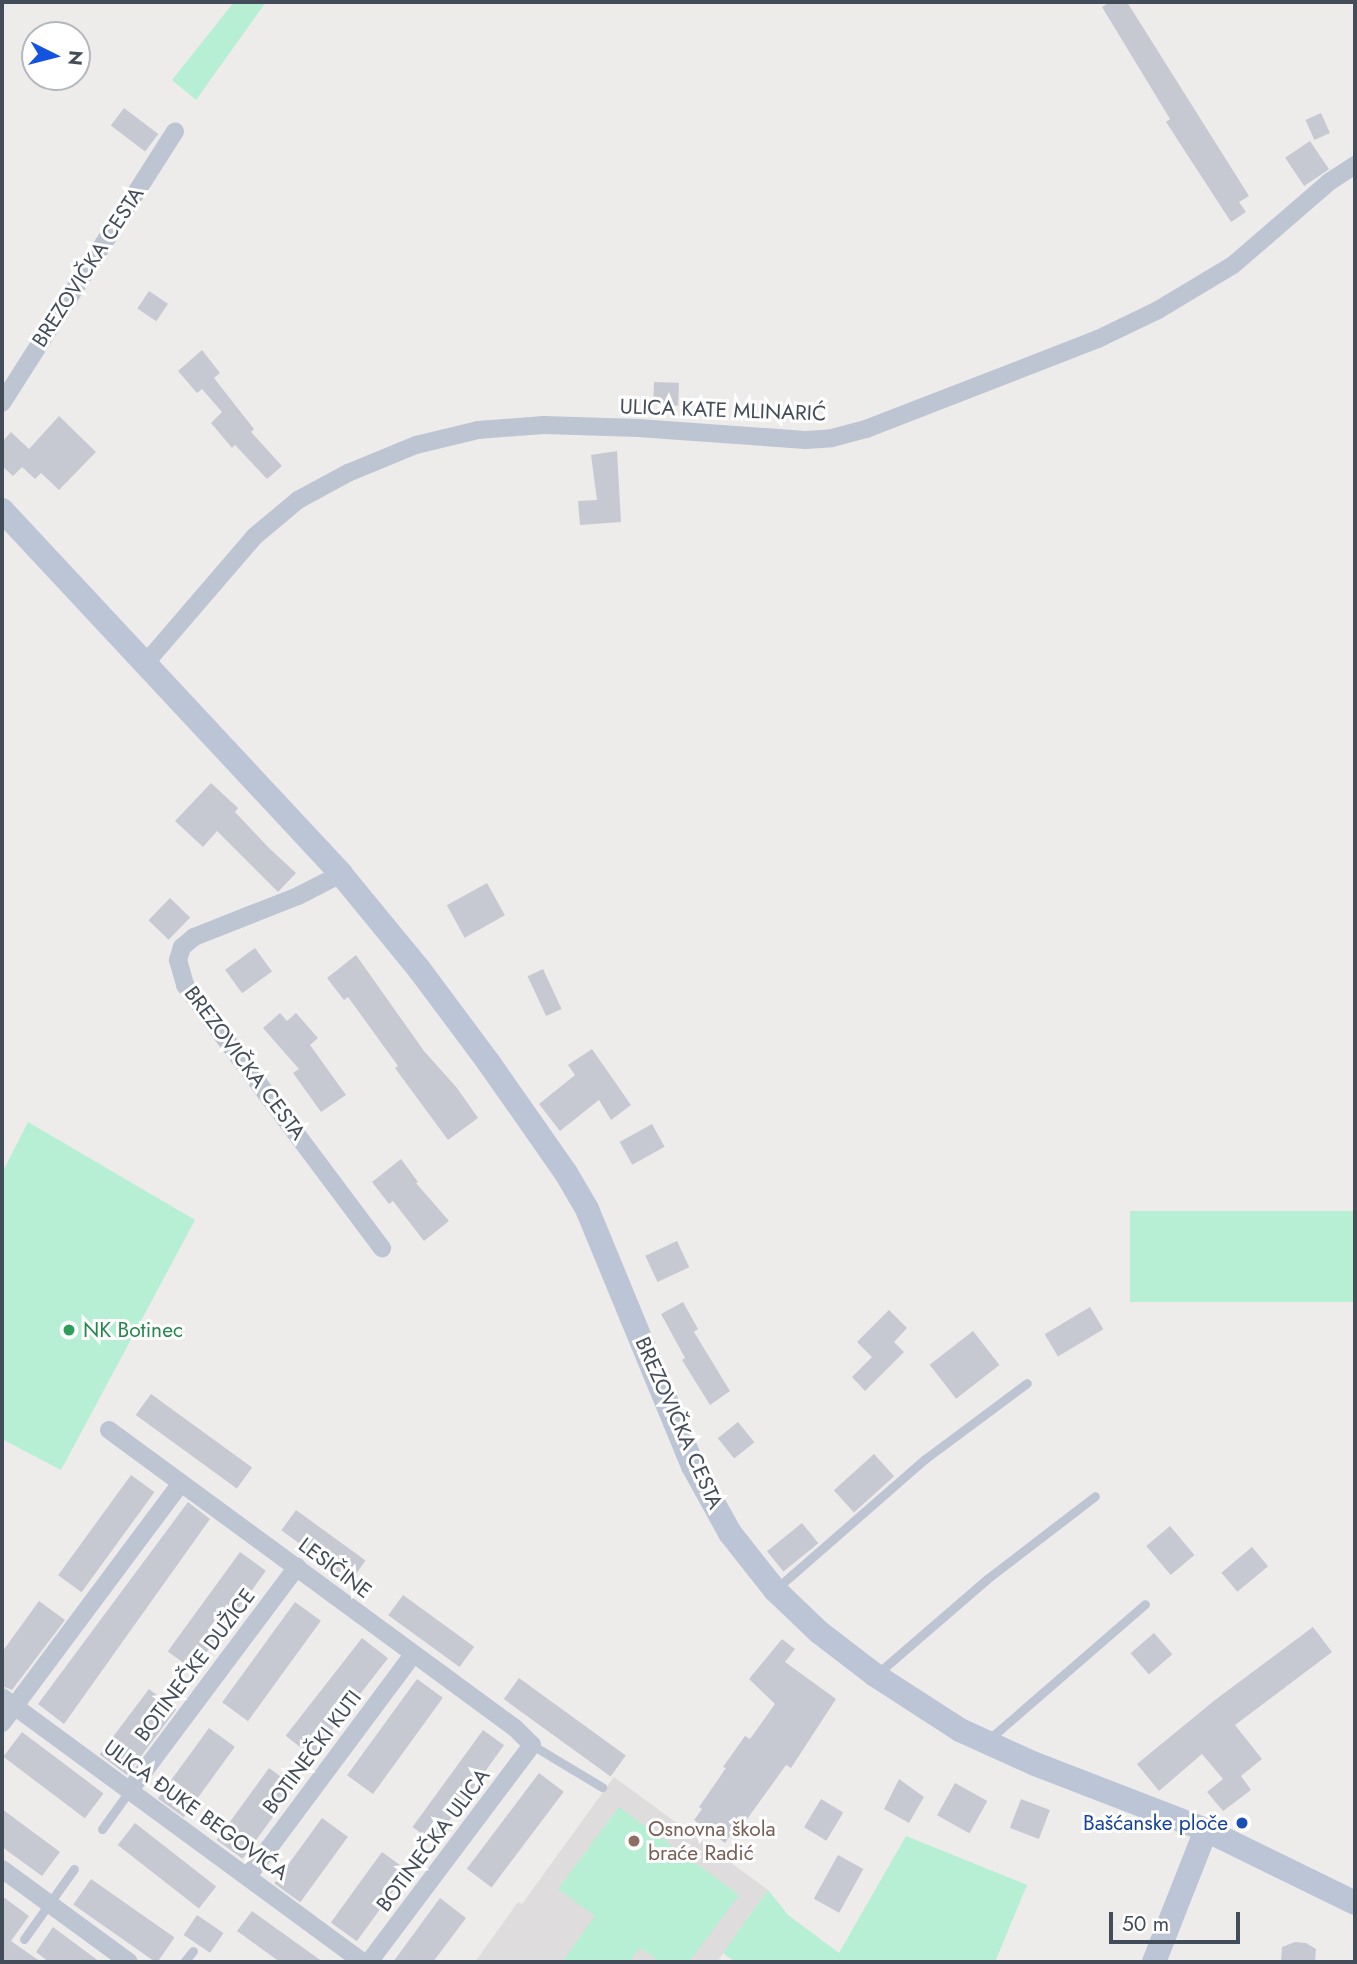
<!DOCTYPE html>
<meta charset="utf-8">
<style>
body{margin:0}
#map{position:relative;width:1357px;height:1964px;overflow:hidden;background:#eeebeb;font-family:Jost,sans-serif}
div>[style]{position:absolute}
.education>*{inset:0;background:#dfdcdd}
.green>*{inset:0;background:#b6efd3;transform-origin:0 0}
.building>*{inset:0;background:#c7c9d2;transform-origin:0 0}
.lane>*{height:9px;margin:-4.5px;padding:0 4.5px;transform-origin:4.5px;border-radius:4.5px;background:#bdc5d2}
.street>*{height:18px;margin:-9px;padding:0 9px;transform-origin:9px;border-radius:9px;background:#bdc5d2}
.secondary>*{height:24px;margin:-12px;padding:0 12px;transform-origin:12px;border-radius:12px;background:#bcc5d6}
.dots>*{width:19px;height:19px;translate:-50% -50%;box-sizing:border-box;border:4px solid #fff;border-radius:50%}
span{translate:-50% -50%;white-space:nowrap;text-align:center;line-height:1.15;-webkit-text-stroke:6px #fff;paint-order:stroke}
.street-label{font-size:21px;color:#434c59}
.leisure-label{font-size:21px;color:#27864d}
.left{translate:0 -50%;text-align:left}
.transit-label{font-size:21px;color:#164399}
.right{translate:-100% -50%;text-align:right}
.education-label{font-size:21px;color:#785e54}
.frame{position:absolute;inset:0;border:4px solid #434c59;pointer-events:none}
.north{position:absolute;left:21px;top:21px;width:70px;height:70px;box-sizing:border-box;background:#fff;border:2px solid #b4b7bd;border-radius:50%;rotate:96deg;font-size:19px;font-weight:700;line-height:28px;text-align:center;color:#434c59}
.north::after{content:'';display:block;margin:auto;width:24px;height:32px;background:#1353e0;clip-path:polygon(50% 0,100% 100%,50% 72%,0 100%)}
.scale{position:absolute;left:1109px;top:1912px;width:131px;height:32px;box-sizing:border-box;border:4px solid #434c59;border-top:0;padding-left:9px;font-size:21px;line-height:24px;white-space:nowrap;color:#434c59;-webkit-text-stroke:5px #fff;paint-order:stroke}
</style>
<div id="map">
<div class="education">
<i style="clip-path:polygon(614px 1777px,768px 1890px,717px 1962px,475px 1962px,518px 1902px,522px 1904px)"></i>
</div>
<div class="green">
<i style="clip-path:polygon(234px 2px,266px 2px,196px 100px,172px 80px)"></i>
<i style="clip-path:polygon(28px 1122px,195px 1220px,61px 1470px,2px 1439px,2px 1173px)"></i>
<i style="left:1355px;top:1211px;width:91px;height:225px;rotate:90deg"></i>
<i style="clip-path:polygon(619px 1807px,739px 1895px,689px 1962px,660px 1962px,640px 1948px,629px 1962px,562px 1962px,595px 1916px,558px 1889px)"></i>
<i style="clip-path:polygon(906px 1836px,1027px 1885px,995px 1962px,735px 1962px,723px 1953px,768px 1890px,788px 1915px,839px 1953px)"></i>
</div>
<div class="building">
<i style="clip-path:polygon(1110px 2px,1127px 2px,1249px 196px,1239px 202px,1246px 212px,1231px 222px,1166px 122px,1170px 119px,1102px 7px)"></i>
<i style="left:124px;top:108px;width:43px;height:22px;rotate:37deg"></i>
<i style="left:1321px;top:113px;width:22px;height:17px;rotate:66deg"></i>
<i style="left:1310px;top:141px;width:34px;height:30px;rotate:56deg"></i>
<i style="left:149px;top:291px;width:23px;height:21px;rotate:34deg"></i>
<i style="clip-path:polygon(202px 350px,220px 373px,214px 378px,254px 429px,251px 432px,282px 466px,267px 479px,235px 445px,232px 448px,211px 423px,222px 412px,202px 389px,197px 393px,178px 371px)"></i>
<i style="left:654px;top:382px;width:25px;height:23px;rotate:2deg"></i>
<i style="clip-path:polygon(59px 416px,96px 452px,59px 490px,41px 473px,35px 479px,22px 467px,13px 476px,2px 466px,2px 442px,11px 432px,29px 449px)"></i>
<i style="clip-path:polygon(617px 451px,621px 522px,580px 525px,578px 501px,597px 500px,591px 455px)"></i>
<i style="clip-path:polygon(211px 783px,238px 808px,235px 812px,269px 848px,296px 873px,278px 892px,217px 831px,203px 847px,175px 821px)"></i>
<i style="left:487px;top:883px;width:37px;height:46px;rotate:61deg"></i>
<i style="left:170px;top:898px;width:28px;height:31px;rotate:44deg"></i>
<i style="left:255px;top:948px;width:29px;height:37px;rotate:54deg"></i>
<i style="clip-path:polygon(356px 955px,424px 1051px,457px 1088px,478px 1118px,448px 1140px,395px 1068px,398px 1066px,348px 997px,344px 1000px,327px 978px)"></i>
<i style="left:543px;top:969px;width:44px;height:17px;rotate:65deg"></i>
<i style="clip-path:polygon(280px 1013px,287px 1021px,296px 1013px,318px 1038px,310px 1045px,346px 1095px,321px 1112px,293px 1073px,299px 1069px,263px 1028px)"></i>
<i style="clip-path:polygon(592px 1049px,631px 1105px,611px 1120px,599px 1100px,560px 1131px,539px 1104px,575px 1075px,568px 1065px)"></i>
<i style="left:652px;top:1124px;width:26px;height:37px;rotate:61deg"></i>
<i style="clip-path:polygon(401px 1159px,418px 1182px,416px 1183px,449px 1221px,424px 1241px,393px 1201px,389px 1204px,372px 1182px)"></i>
<i style="left:677px;top:1241px;width:29px;height:35px;rotate:65deg"></i>
<i style="clip-path:polygon(683px 1302px,698px 1329px,694px 1332px,730px 1391px,710px 1405px,682px 1360px,685px 1358px,661px 1314px)"></i>
<i style="left:1090px;top:1307px;width:26px;height:53px;rotate:59deg"></i>
<i style="clip-path:polygon(889px 1310px,907px 1328px,894px 1342px,904px 1352px,865px 1391px,852px 1377px,872px 1357px,857px 1342px)"></i>
<i style="left:973px;top:1331px;width:43px;height:55px;rotate:52deg"></i>
<i style="left:151px;top:1394px;width:125px;height:26px;rotate:36deg"></i>
<i style="left:738px;top:1422px;width:26px;height:26px;rotate:51deg"></i>
<i style="left:874px;top:1454px;width:30px;height:54px;rotate:48deg"></i>
<i style="left:131px;top:1475px;width:29px;height:124px;rotate:36deg"></i>
<i style="clip-path:polygon(188px 1502px,210px 1519px,64px 1724px,38px 1704px)"></i>
<i style="left:296px;top:1510px;width:86px;height:25px;rotate:36deg"></i>
<i style="left:802px;top:1523px;width:26px;height:45px;rotate:51deg"></i>
<i style="left:1170px;top:1526px;width:38px;height:31px;rotate:50deg"></i>
<i style="left:1252px;top:1547px;width:25px;height:40px;rotate:50deg"></i>
<i style="left:240px;top:1552px;width:32px;height:123px;rotate:36deg"></i>
<i style="left:403px;top:1595px;width:88px;height:25px;rotate:36deg"></i>
<i style="clip-path:polygon(39px 1601px,65px 1620px,12px 1690px,2px 1686px,2px 1652px)"></i>
<i style="left:295px;top:1602px;width:32px;height:124px;rotate:36deg"></i>
<i style="clip-path:polygon(1313px 1627px,1332px 1652px,1235px 1725px,1262px 1759px,1241px 1776px,1251px 1790px,1223px 1811px,1207px 1792px,1223px 1779px,1202px 1754px,1159px 1791px,1137px 1764px,1215px 1700px)"></i>
<i style="left:1154px;top:1633px;width:28px;height:31px;rotate:49deg"></i>
<i style="left:362px;top:1638px;width:33px;height:124px;rotate:38deg"></i>
<i style="clip-path:polygon(782px 1639px,795px 1649px,785px 1662px,836px 1699px,791px 1768px,786px 1765px,740px 1829px,736px 1827px,725px 1843px,694px 1820px,702px 1809px,699px 1807px,726px 1768px,723px 1767px,745px 1736px,750px 1739px,775px 1704px,749px 1679px)"></i>
<i style="left:519px;top:1678px;width:132px;height:26px;rotate:36deg"></i>
<i style="left:417px;top:1679px;width:32px;height:119px;rotate:36deg"></i>
<i style="left:149px;top:1689px;width:34px;height:82px;rotate:37deg"></i>
<i style="left:209px;top:1728px;width:32px;height:87px;rotate:36deg"></i>
<i style="left:483px;top:1730px;width:26px;height:120px;rotate:36deg"></i>
<i style="left:22px;top:1732px;width:102px;height:31px;rotate:37deg"></i>
<i style="left:269px;top:1768px;width:32px;height:89px;rotate:36deg"></i>
<i style="left:539px;top:1773px;width:31px;height:120px;rotate:37deg"></i>
<i style="clip-path:polygon(899px 1779px,924px 1797px,909px 1823px,884px 1809px)"></i>
<i style="left:955px;top:1783px;width:37px;height:37px;rotate:29deg"></i>
<i style="left:821px;top:1799px;width:26px;height:33px;rotate:31deg"></i>
<i style="left:1021px;top:1799px;width:31px;height:31px;rotate:21deg"></i>
<i style="clip-path:polygon(2px 1809px,60px 1852px,42px 1876px,2px 1847px)"></i>
<i style="left:322px;top:1818px;width:32px;height:81px;rotate:36deg"></i>
<i style="left:135px;top:1823px;width:103px;height:28px;rotate:38deg"></i>
<i style="left:382px;top:1852px;width:32px;height:87px;rotate:36deg"></i>
<i style="left:838px;top:1855px;width:29px;height:50px;rotate:29deg"></i>
<i style="left:91px;top:1879px;width:102px;height:31px;rotate:35deg"></i>
<i style="clip-path:polygon(2px 1896px,29px 1916px,11px 1941px,41px 1962px,2px 1962px)"></i>
<i style="clip-path:polygon(440px 1898px,466px 1918px,433px 1962px,393px 1962px)"></i>
<i style="clip-path:polygon(252px 1911px,323px 1962px,280px 1962px,237px 1931px)"></i>
<i style="left:197px;top:1915px;width:32px;height:24px;rotate:34deg"></i>
<i style="clip-path:polygon(53px 1927px,100px 1962px,49px 1962px,36px 1952px)"></i>
<i style="clip-path:polygon(1295px 1942px,1306px 1943px,1316px 1949px,1315px 1962px,1281px 1962px,1282px 1947px)"></i>
</div>
<div class="lane">
<i style="left:777px;top:1588px;width:196px;rotate:-41.1deg"></i>
<i style="left:925px;top:1459px;width:127px;rotate:-36.7deg"></i>
<i style="left:877px;top:1674px;width:145px;rotate:-40.8deg"></i>
<i style="left:987px;top:1579px;width:136px;rotate:-37.5deg"></i>
<i style="left:987px;top:1741px;width:209px;rotate:-40.9deg"></i>
<i style="left:532px;top:1745px;width:82px;rotate:31deg"></i>
<i style="left:102px;top:1829px;width:48px;rotate:-54.3deg"></i>
<i style="left:24px;top:1939px;width:86px;rotate:-54.5deg"></i>
<i style="left:184px;top:1962px;width:14px;rotate:-51deg"></i>
</div>
<div class="street">
<i style="left:2px;top:403px;width:322px;rotate:-57.5deg"></i>
<i style="left:144px;top:665px;width:170px;rotate:-49.3deg"></i>
<i style="left:255px;top:536px;width:56px;rotate:-39.9deg"></i>
<i style="left:298px;top:500px;width:57px;rotate:-28.4deg"></i>
<i style="left:348px;top:473px;width:74px;rotate:-22.4deg"></i>
<i style="left:416px;top:445px;width:64px;rotate:-13.6deg"></i>
<i style="left:478px;top:430px;width:66px;rotate:-4.3deg"></i>
<i style="left:544px;top:425px;width:94px;rotate:1.8deg"></i>
<i style="left:638px;top:428px;width:168px;rotate:4.1deg"></i>
<i style="left:806px;top:440px;width:26px;rotate:-4deg"></i>
<i style="left:832px;top:438px;width:35px;rotate:-15deg"></i>
<i style="left:866px;top:429px;width:249px;rotate:-21.2deg"></i>
<i style="left:1098px;top:339px;width:67px;rotate:-25.8deg"></i>
<i style="left:1158px;top:310px;width:87px;rotate:-31deg"></i>
<i style="left:1233px;top:265px;width:127px;rotate:-40.8deg"></i>
<i style="left:1329px;top:182px;width:31px;rotate:-33deg"></i>
<i style="left:341px;top:874px;width:48px;rotate:152.9deg"></i>
<i style="left:298px;top:896px;width:112px;rotate:158.5deg"></i>
<i style="left:194px;top:937px;width:16px;rotate:140deg"></i>
<i style="left:182px;top:947px;width:14px;rotate:107deg"></i>
<i style="left:178px;top:960px;width:26px;rotate:74deg"></i>
<i style="left:185px;top:985px;width:329px;rotate:53.2deg"></i>
<i style="left:109px;top:1430px;width:504px;rotate:36.28deg"></i>
<i style="left:515px;top:1728px;width:24px;rotate:45deg"></i>
<i style="left:532px;top:1745px;width:271px;rotate:126.9deg"></i>
<i style="left:2px;top:1697px;width:448px;rotate:36.3deg"></i>
<i style="left:2px;top:1723px;width:299px;rotate:-53.3deg"></i>
<i style="left:130px;top:1790px;width:279px;rotate:-53.2deg"></i>
<i style="left:2px;top:1869px;width:157px;rotate:36.2deg"></i>
<i style="left:248px;top:1876px;width:276px;rotate:-53.3deg"></i>
</div>
<div class="secondary">
<i style="left:2px;top:510px;width:497px;rotate:47deg"></i>
<i style="left:341px;top:874px;width:123px;rotate:50.6deg"></i>
<i style="left:419px;top:969px;width:117px;rotate:53.3deg"></i>
<i style="left:489px;top:1063px;width:134px;rotate:55deg"></i>
<i style="left:566px;top:1173px;width:42px;rotate:59.7deg"></i>
<i style="left:587px;top:1209px;width:278px;rotate:67.6deg"></i>
<i style="left:693px;top:1466px;width:77px;rotate:61.1deg"></i>
<i style="left:730px;top:1533px;width:73px;rotate:51.7deg"></i>
<i style="left:775px;top:1590px;width:61px;rotate:43.7deg"></i>
<i style="left:819px;top:1632px;width:71px;rotate:37.5deg"></i>
<i style="left:875px;top:1675px;width:101px;rotate:32.9deg"></i>
<i style="left:960px;top:1730px;width:82px;rotate:24.4deg"></i>
<i style="left:1035px;top:1764px;width:183px;rotate:21.1deg"></i>
<i style="left:1206px;top:1830px;width:166px;rotate:26.1deg"></i>
<i style="left:1154px;top:1962px;width:142px;rotate:-68.5deg"></i>
</div>
<div class="dots">
<i style="left:69px;top:1330px;background:#2e9e5b"></i>
<i style="left:1242px;top:1823px;background:#1a4fb4"></i>
<i style="left:634px;top:1841px;background:#8d6e63"></i>
</div>
<div class="street-label">
<span style="left:88px;top:267px;rotate:-57deg">BREZOVIČKA CESTA</span>
<span style="left:723px;top:410px;rotate:2deg">ULICA KATE MLINARIĆ</span>
<span style="left:245px;top:1063px;rotate:53deg">BREZOVIČKA CESTA</span>
<span style="left:679px;top:1423px;rotate:66deg">BREZOVIČKA CESTA</span>
<span style="left:335px;top:1568px;rotate:37deg">LESIČINE</span>
<span style="left:195px;top:1665px;rotate:-53deg">BOTINEČKE DUŽICE</span>
<span style="left:312px;top:1752px;rotate:-53deg">BOTINEČKI KUTI</span>
<span style="left:196px;top:1810px;rotate:36deg">ULICA ĐUKE BEGOVIĆA</span>
<span style="left:433px;top:1840px;rotate:-53deg">BOTINEČKA ULICA</span>
</div>
<div class="leisure-label">
<span class="left" style="left:83px;top:1330px">NK Botinec</span>
</div>
<div class="transit-label">
<span class="right" style="left:1228px;top:1823px">Bašćanske ploče</span>
</div>
<div class="education-label">
<span class="left" style="left:648px;top:1841px">Osnovna škola<br>braće Radić</span>
</div>
<div class="frame"></div>
<div class="north">N</div>
<div class="scale">50 m</div>
</div>
